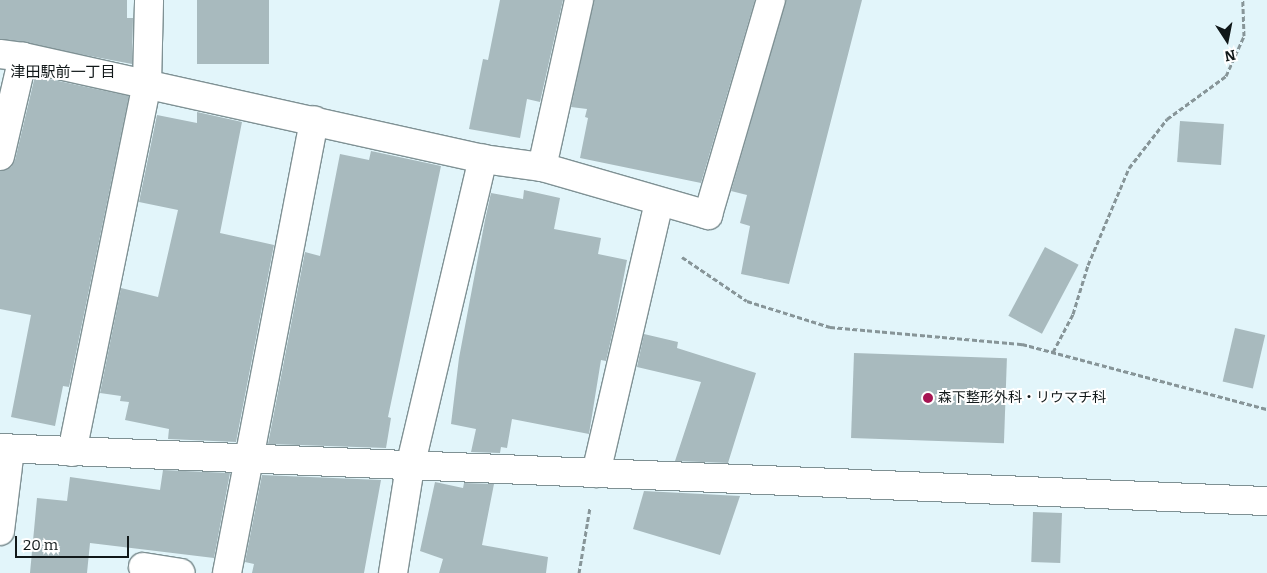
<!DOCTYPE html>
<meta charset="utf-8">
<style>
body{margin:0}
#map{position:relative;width:1267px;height:573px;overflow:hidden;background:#e2f5fa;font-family:Bitter,"Noto Sans JP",serif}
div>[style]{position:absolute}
.building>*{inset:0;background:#a8babe;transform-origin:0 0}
.path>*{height:3px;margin-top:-1.5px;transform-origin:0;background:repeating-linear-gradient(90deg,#879598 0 5px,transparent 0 7.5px)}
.roads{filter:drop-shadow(1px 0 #7f9194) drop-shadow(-1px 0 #7f9194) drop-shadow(0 1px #7f9194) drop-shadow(0 -1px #7f9194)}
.minor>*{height:28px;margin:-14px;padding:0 14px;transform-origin:14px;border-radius:14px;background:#fff}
.dots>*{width:14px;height:14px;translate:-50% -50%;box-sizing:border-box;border:2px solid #fff;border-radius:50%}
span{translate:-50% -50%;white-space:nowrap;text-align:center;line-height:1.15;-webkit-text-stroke:4px #fff;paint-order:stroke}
.poi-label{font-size:14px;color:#111819}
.left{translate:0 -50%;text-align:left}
.neighbourhood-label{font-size:15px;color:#111819}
.north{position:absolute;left:1202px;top:15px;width:50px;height:50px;-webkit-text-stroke:4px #fff;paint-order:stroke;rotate:169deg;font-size:14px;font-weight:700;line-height:20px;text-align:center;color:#111819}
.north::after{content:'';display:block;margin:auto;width:18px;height:22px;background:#111819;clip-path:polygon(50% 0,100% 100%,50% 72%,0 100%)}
.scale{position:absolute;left:15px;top:536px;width:114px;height:22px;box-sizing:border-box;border:2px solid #111819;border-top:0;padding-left:6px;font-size:15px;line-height:18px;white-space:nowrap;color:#111819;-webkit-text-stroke:4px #fff;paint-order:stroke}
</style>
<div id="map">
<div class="building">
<i style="clip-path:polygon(0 0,127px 0,127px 18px,133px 18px,132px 64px,0 39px)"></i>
<i style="left:197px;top:0;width:72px;height:64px"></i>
<i style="clip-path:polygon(500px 0,563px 0,540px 102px,527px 99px,520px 138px,469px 129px,483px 59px,488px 60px)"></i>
<i style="clip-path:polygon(594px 0,755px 0,701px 183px,580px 158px,588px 118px,585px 117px,587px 109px,571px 107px)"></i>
<i style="clip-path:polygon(786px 0,862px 0,789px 284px,741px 274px,750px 226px,740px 223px,747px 195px,731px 191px)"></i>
<i style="clip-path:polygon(35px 76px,129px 96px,69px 387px,63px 386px,55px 426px,11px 417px,31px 315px,0 309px,0 171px,11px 167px,15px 160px)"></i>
<i style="clip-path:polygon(197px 112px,242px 122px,220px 233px,274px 245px,236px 442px,168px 439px,169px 429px,125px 420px,129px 402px,120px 401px,121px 396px,100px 393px,121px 288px,158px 297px,178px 210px,139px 202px,157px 115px,197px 123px)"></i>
<i style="left:1180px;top:121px;width:44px;height:41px;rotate:4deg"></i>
<i style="clip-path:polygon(371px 151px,441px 166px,388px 417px,391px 418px,386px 448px,268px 444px,305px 252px,320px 256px,340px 154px,369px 160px)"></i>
<i style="clip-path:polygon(524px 190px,560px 198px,554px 229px,601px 238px,598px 254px,627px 260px,615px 322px,606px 361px,601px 360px,589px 434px,512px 419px,507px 448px,501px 447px,500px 453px,471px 452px,476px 429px,451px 424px,459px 358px,485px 220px,491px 193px,523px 199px)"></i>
<i style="left:1045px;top:247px;width:38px;height:78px;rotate:28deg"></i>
<i style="left:1235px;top:328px;width:31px;height:55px;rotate:13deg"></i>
<i style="clip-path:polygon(644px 334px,678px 342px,677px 348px,756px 373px,728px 463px,675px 461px,701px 382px,637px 367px)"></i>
<i style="left:854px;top:353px;width:153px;height:85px;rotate:2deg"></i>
<i style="clip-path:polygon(163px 470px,230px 473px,214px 558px,90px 543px,87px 573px,30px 573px,37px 498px,67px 501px,70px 477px,160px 490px)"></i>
<i style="clip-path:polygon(262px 475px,381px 480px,364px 573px,252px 573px,254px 564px,245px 562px)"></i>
<i style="clip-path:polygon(435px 482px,463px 488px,464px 483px,494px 484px,482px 545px,548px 557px,546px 573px,439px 573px,443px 559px,420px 551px)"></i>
<i style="clip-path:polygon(644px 491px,740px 496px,720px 555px,633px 529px)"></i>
<i style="left:1033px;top:512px;width:29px;height:50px;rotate:2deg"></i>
</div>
<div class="path">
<i style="left:682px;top:257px;width:78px;rotate:34.1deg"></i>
<i style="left:747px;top:301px;width:87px;rotate:17.4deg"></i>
<i style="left:830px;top:327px;width:193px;rotate:5.1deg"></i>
<i style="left:1022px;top:344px;width:253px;rotate:14.9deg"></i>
<i style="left:1053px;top:352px;width:43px;rotate:-62.2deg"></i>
<i style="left:1073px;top:314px;width:51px;rotate:-73deg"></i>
<i style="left:1088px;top:265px;width:105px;rotate:-67.1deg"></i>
<i style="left:1129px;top:168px;width:62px;rotate:-52.2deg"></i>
<i style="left:1167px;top:119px;width:73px;rotate:-36.1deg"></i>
<i style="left:1226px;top:76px;width:44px;rotate:-65.8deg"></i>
<i style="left:1244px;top:36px;width:36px;rotate:-92deg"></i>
<i style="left:579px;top:573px;width:67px;rotate:-80.5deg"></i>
</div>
<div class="roads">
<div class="minor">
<i style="left:0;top:54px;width:23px;rotate:7deg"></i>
<i style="left:23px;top:57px;width:471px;rotate:12.5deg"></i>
<i style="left:483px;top:159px;width:60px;rotate:7.7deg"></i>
<i style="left:542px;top:167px;width:173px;rotate:16.1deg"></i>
<i style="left:708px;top:215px;width:224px;rotate:-73.7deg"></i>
<i style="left:0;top:156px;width:102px;rotate:-76.9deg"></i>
<i style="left:542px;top:167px;width:171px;rotate:-77.5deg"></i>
<i style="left:0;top:448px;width:1268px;rotate:2.4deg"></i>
<i style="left:72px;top:452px;width:376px;rotate:-78.5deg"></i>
<i style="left:147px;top:84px;width:84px;rotate:-88.6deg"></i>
<i style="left:596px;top:473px;width:277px;rotate:-76.9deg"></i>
<i style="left:0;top:531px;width:83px;rotate:-83deg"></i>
<i style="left:143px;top:567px;width:38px;rotate:9deg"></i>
<i style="left:227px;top:573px;width:461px;rotate:-79.1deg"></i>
<i style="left:393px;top:573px;width:107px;rotate:-80.9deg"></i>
<i style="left:410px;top:467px;width:317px;rotate:-76.7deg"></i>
</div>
</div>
<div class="dots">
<i style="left:928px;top:398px;background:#a61553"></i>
</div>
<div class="poi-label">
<span class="left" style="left:938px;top:398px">森下整形外科・リウマチ科</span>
</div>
<div class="neighbourhood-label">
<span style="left:63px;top:73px">津田駅前一丁目</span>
</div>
<div class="north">N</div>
<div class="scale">20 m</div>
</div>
